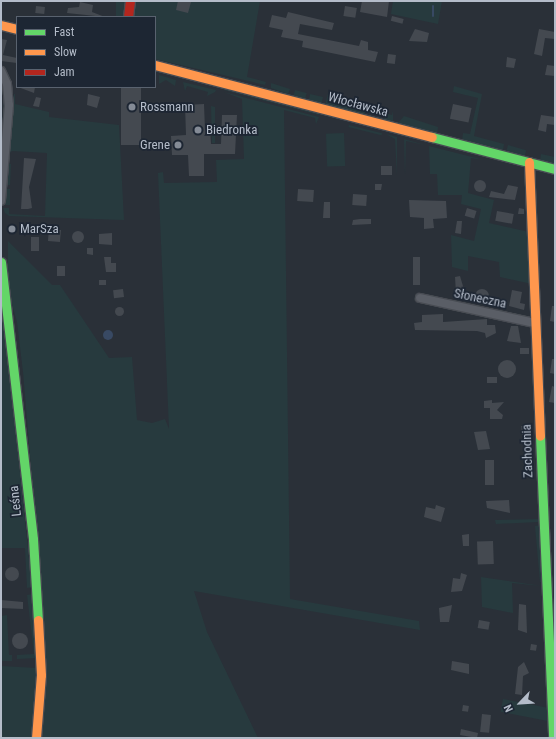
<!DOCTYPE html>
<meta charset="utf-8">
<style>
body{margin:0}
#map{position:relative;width:556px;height:739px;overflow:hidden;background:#2a3038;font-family:"Roboto Condensed",sans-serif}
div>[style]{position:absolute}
.green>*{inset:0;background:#273a3e;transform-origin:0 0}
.water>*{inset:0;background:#384963}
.round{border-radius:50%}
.stream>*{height:2px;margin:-1px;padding:0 1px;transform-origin:1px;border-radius:1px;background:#384963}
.building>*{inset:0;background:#444950;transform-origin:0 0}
.roads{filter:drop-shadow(1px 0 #484c53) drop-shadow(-1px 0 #484c53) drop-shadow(0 1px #484c53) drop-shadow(0 -1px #484c53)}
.street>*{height:8px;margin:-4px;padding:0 4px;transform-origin:4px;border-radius:4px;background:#5a5e66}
.fast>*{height:9px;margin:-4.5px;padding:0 4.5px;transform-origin:4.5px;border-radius:4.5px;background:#63d668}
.slow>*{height:9px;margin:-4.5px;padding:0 4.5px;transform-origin:4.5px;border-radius:4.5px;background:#ff974d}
.jam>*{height:9px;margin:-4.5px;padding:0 4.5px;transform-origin:4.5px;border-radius:4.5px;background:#b3261e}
.dots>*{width:11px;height:11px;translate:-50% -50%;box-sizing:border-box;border:2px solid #1d2633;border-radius:50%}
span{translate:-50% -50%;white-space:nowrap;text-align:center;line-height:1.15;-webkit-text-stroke:3.5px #1d2633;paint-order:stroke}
.street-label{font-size:13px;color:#b4bcc9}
.poi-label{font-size:13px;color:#b4bcc9}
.left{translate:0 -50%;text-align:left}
.right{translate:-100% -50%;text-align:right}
.frame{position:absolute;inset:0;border:2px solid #b4bcc9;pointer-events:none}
.legend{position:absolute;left:16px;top:16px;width:140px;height:72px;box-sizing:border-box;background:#1d2633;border:1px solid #59626f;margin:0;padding:5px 7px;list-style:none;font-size:12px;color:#b4bcc9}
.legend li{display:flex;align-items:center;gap:8px;height:20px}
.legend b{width:20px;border:1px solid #59626f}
.north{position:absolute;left:500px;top:683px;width:40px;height:40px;-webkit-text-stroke:3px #1d2633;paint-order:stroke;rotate:245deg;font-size:11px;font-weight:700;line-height:16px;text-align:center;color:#b4bcc9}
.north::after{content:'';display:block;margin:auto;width:14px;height:18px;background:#b4bcc9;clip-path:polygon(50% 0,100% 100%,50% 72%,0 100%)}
</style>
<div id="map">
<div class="green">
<i style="left:116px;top:1px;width:9px;height:16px"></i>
<i style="clip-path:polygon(133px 1px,260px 1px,247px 77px,266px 82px,265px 85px,155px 59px,155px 17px,131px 17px)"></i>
<i style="clip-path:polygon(393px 1px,442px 1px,438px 24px,391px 14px)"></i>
<i style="clip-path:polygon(159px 75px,176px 80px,175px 86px,166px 80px,159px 84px)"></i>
<i style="clip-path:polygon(1px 77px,6px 101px,1px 149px,4px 92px)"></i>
<i style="clip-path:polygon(183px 82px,216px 90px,215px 92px,207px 96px,208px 92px,187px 86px,185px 91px)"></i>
<i style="clip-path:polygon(271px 83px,290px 89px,288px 94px,271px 88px)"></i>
<i style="clip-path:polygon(454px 86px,482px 94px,474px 136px,504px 144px,503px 150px,462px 141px,463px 133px,470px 134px,478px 98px,453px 92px)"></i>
<i style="clip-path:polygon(226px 87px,318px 112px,319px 115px,224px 90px)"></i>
<i style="left:295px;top:90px;width:12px;height:7px;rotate:14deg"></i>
<i style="clip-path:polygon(224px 92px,319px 117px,316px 124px,315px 118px,284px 110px,290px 599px,419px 621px,420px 630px,194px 591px,207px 632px,258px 738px,42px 738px,45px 669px,41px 585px,23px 372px,17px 322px,8px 290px,8px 241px,52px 285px,60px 285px,109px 358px,132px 357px,137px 420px,152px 423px,165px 419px,169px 429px,158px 173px,163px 172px,164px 183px,217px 182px,216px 160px,244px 159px,242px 99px)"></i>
<i style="clip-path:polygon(328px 93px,330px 99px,366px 108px,365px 114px,325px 106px)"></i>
<i style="clip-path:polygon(14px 94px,15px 94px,15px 104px,49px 112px,49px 117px,119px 125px,124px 220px,9px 216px,5px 213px,3px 208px,9px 208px,9px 214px,45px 216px,47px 153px,12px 151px,8px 154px)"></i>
<i style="clip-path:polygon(310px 94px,323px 97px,321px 105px,309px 100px)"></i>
<i style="clip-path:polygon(211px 106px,215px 107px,215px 143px,212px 143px)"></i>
<i style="clip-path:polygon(393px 111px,393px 123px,384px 120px,385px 113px,392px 115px)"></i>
<i style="clip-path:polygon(404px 116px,438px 127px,437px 135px,398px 123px)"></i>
<i style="left:349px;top:125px;width:34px;height:2px;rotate:14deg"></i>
<i style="left:344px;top:133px;width:33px;height:18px;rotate:88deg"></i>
<i style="clip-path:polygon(386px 134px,397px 137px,397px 176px,395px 139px)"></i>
<i style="clip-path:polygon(404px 139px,425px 145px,406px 141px,405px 175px)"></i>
<i style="left:508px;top:145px;width:19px;height:6px;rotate:16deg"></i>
<i style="clip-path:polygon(429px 146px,484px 160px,471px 158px,468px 193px,494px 200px,489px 223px,529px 232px,532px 284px,500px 277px,499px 262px,468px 256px,468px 271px,452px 267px,451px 235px,474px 241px,481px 209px,461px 204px,462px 195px,438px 195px,437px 174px,430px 174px)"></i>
<i style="clip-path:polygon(541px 154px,555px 157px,555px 165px,540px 162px)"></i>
<i style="clip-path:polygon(7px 164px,11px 164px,10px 185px,5px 185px)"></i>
<i style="left:5px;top:189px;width:5px;height:16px"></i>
<i style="clip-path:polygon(1px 292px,32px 587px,27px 588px,25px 548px,1px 548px,1px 585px)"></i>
<i style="clip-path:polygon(539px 519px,538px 522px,496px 524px,495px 520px)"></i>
<i style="clip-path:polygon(541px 525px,544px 583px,540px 582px,535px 526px)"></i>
<i style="clip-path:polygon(481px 577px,542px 586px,512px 583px,513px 613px,482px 607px)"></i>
<i style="clip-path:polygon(33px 594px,37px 658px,17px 659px,17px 655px,34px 654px,27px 595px)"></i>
<i style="clip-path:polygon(7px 615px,9px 655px,12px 655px,12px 661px,1px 661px,1px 616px)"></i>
<i style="left:1px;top:666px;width:36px;height:72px;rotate:3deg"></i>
<i style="left:503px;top:699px;width:48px;height:13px;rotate:11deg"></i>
</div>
<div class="water">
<i class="round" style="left:103px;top:330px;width:10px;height:10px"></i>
</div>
<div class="stream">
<i style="left:433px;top:16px;width:10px;rotate:-90deg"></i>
</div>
<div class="building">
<i style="clip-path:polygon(178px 1px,191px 2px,188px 13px,176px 10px)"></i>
<i style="clip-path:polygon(362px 1px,389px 1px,387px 17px,360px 12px)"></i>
<i style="clip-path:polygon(80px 2px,93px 5px,92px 12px,105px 17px,67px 13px,68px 8px,79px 7px)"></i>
<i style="left:36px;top:6px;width:9px;height:7px;rotate:6deg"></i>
<i style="left:345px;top:6px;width:12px;height:10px;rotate:9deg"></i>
<i style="clip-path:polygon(288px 12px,334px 23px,332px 30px,300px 24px,298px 34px,359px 46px,361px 40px,368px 42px,368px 50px,378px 52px,375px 62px,302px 47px,303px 41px,281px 37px,283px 30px,269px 27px,272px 15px,286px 18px)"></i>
<i style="left:392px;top:16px;width:12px;height:5px;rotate:14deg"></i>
<i style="clip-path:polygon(415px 29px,429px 33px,427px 42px,409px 41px)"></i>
<i style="clip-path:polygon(539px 29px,555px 32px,555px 39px,545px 38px,542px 56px,534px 54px)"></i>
<i style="clip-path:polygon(1px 39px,7px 40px,3px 55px,17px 58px,17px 63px,1px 61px)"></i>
<i style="left:388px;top:54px;width:8px;height:9px;rotate:7deg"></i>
<i style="clip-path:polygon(507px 57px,516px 59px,514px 68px,506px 67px)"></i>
<i style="clip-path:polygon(547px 65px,555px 66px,555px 76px,545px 75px)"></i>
<i style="clip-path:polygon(18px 87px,35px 87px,34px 93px)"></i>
<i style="left:121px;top:87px;width:20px;height:58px"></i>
<i style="clip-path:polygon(88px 94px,100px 97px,97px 108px,87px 105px)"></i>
<i style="clip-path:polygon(36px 97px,41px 98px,39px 107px,33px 106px)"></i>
<i style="clip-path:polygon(204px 104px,205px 130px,210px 129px,211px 144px,221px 144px,222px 115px,237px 115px,235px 154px,204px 154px,204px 176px,189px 176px,188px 155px,172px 155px,171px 136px,186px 135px,185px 105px)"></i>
<i style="left:453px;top:104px;width:19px;height:15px;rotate:12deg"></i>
<i style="clip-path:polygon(541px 115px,555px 117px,555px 125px,547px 124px,546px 132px,538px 130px)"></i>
<i style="clip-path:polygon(24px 158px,36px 159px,29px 187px,32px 208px,28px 209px,21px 209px)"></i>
<i style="left:381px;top:166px;width:11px;height:9px"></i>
<i class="round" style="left:474px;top:180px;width:12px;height:12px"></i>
<i style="clip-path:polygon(375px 184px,382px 184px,381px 190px,375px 190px)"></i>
<i style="clip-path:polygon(508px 185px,518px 187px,515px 200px,489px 197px,491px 191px,504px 194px)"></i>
<i style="left:298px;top:189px;width:16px;height:12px;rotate:4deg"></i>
<i style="left:353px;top:194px;width:14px;height:11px;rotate:4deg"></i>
<i style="clip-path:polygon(409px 200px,446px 201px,447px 218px,433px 219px,434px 228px,424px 229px,424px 218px,410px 217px)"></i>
<i style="clip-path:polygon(324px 202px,330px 202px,330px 218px,323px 218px)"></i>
<i style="left:467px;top:208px;width:10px;height:8px;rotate:17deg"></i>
<i style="clip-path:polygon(519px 208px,524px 209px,524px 214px,518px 214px)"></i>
<i style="left:497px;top:211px;width:17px;height:10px;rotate:10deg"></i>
<i style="clip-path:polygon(360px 219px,371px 219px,371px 224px,352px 225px,353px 220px)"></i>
<i style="clip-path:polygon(457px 221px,462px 221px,461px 234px,455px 233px)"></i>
<i style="left:49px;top:229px;width:12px;height:12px;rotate:5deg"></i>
<i class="round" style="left:72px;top:231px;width:12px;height:12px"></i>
<i style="clip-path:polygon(112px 233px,112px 245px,99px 244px,99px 234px)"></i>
<i style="left:31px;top:237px;width:8px;height:14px"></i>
<i style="clip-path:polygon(87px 248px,93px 248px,93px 255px,87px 254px)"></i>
<i style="clip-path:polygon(104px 257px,111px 257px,111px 263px,116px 263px,116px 272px,106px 272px)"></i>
<i style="left:413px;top:257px;width:7px;height:28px"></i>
<i style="left:57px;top:266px;width:8px;height:10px"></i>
<i style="clip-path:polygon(460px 276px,465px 293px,456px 293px,455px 277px)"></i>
<i style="left:99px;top:280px;width:7px;height:5px"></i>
<i style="left:123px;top:289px;width:8px;height:10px;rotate:83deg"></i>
<i class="round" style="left:475px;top:289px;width:14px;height:14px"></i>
<i style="clip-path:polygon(512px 290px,522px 292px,520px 303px,525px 304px,524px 310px,509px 306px)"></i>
<i style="clip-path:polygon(552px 306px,555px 306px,555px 322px,550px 321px)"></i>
<i class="round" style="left:114.5px;top:306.5px;width:9px;height:9px"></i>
<i style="clip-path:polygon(443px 314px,443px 322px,487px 319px,487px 325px,495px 325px,496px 333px,486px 338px,485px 333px,477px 331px,415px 330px,414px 323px,422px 322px,422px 315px)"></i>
<i style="clip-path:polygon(511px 326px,518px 326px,521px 343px,507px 341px)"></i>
<i style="left:520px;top:348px;width:9px;height:6px"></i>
<i style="clip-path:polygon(552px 359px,555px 359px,555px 374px,550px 373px)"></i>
<i class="round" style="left:498px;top:360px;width:18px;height:18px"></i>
<i style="left:497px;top:377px;width:6px;height:10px;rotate:90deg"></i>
<i style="clip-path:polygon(552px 386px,555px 387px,555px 403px,549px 402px)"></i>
<i style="clip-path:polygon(492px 400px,492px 403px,504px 402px,497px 410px,503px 415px,502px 419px,490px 419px,490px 408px,484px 408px,484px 401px)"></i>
<i style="clip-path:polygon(521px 426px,530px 426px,531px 435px,522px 435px)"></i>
<i style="clip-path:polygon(486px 431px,490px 449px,478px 450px,474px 432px)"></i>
<i style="left:485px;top:460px;width:9px;height:25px"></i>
<i style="clip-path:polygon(509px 500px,510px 513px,487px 508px,486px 501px)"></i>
<i style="clip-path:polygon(436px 505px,445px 508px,441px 522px,424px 517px,426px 507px,435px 509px)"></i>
<i style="clip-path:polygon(469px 534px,469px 546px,463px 546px,462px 535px)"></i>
<i style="left:493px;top:541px;width:23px;height:16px;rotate:88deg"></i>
<i class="round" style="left:5px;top:567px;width:14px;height:14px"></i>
<i style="clip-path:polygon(461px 573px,467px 575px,462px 591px,451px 592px,453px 578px,460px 579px)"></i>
<i style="clip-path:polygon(1px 600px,23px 602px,23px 609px,1px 608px)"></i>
<i style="clip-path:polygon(519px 604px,526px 605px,527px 633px,518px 630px)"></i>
<i style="clip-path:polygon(452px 605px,449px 622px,440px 622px,439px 608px)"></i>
<i style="left:479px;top:620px;width:11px;height:8px;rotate:10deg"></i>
<i class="round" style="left:12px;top:633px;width:16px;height:16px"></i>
<i style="left:531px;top:644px;width:6px;height:6px;rotate:9deg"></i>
<i style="clip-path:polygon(452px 661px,469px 664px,469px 674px,451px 670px)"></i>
<i style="clip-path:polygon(524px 662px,529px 673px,523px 676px,522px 695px,515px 694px,518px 667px)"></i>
<i style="left:463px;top:705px;width:6px;height:6px;rotate:9deg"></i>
<i style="left:482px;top:714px;width:9px;height:18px;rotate:6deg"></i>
<i style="clip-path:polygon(461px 729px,478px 733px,477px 738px,460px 735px)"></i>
</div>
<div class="roads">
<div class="street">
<i style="left:1px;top:71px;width:14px;rotate:65deg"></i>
<i style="left:7px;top:84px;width:21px;rotate:85deg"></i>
<i style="left:9px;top:105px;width:96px;rotate:94.8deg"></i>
<i style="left:420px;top:298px;width:118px;rotate:12.3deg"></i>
</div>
<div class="fast">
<i style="left:432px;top:137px;width:127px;rotate:14.6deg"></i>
<i style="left:1px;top:262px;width:279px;rotate:83.4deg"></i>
<i style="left:33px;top:539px;width:81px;rotate:86.5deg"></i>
<i style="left:540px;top:436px;width:302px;rotate:87.5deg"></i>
</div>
<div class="slow">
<i style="left:1px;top:25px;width:16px;rotate:14deg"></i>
<i style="left:155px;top:65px;width:286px;rotate:14.6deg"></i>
<i style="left:529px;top:162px;width:274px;rotate:87.7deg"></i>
<i style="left:36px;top:738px;width:63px;rotate:-85.5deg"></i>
<i style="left:41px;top:675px;width:55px;rotate:-93.1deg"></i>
</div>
<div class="jam">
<i style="left:128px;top:17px;width:16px;rotate:-83deg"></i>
</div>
</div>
<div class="dots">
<i style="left:132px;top:107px;background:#848b96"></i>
<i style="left:198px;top:130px;background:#848b96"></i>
<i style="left:178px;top:145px;background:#848b96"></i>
<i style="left:12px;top:229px;background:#848b96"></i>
</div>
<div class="street-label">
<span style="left:358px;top:105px;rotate:15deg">Włocławska</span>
<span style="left:480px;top:299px;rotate:12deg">Słoneczna</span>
<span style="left:528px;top:451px;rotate:-92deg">Zachodnia</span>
<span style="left:16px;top:501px;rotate:-96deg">Leśna</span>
</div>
<div class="poi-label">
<span class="left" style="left:140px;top:107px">Rossmann</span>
<span class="left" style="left:206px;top:130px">Biedronka</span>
<span class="right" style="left:170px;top:145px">Grene</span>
<span class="left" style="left:20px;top:229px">MarSza</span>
</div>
<div class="frame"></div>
<ul class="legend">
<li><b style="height:5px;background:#63d668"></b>Fast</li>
<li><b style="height:5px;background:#ff974d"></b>Slow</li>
<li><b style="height:5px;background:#b3261e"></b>Jam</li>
</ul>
<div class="north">N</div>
</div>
